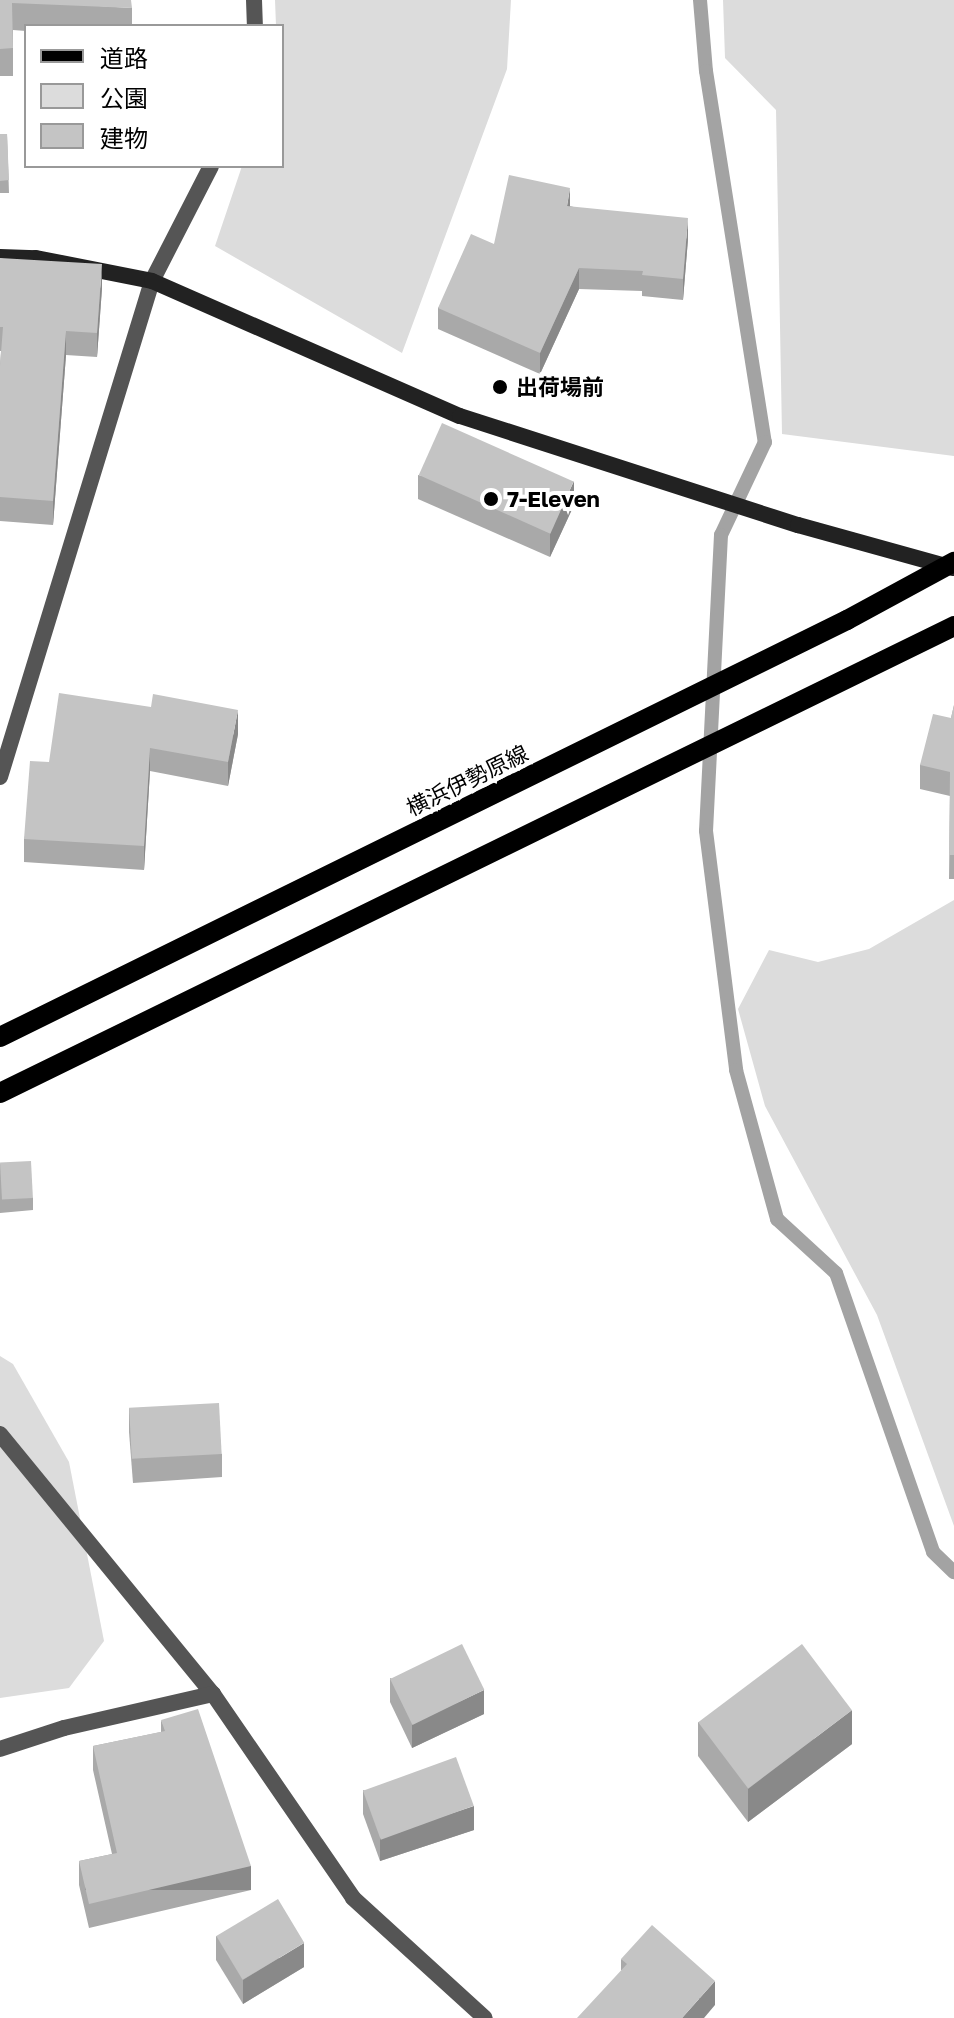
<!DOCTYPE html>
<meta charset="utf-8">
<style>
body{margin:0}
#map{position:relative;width:954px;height:2018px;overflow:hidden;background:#fff;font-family:"Golos Text","Noto Sans JP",sans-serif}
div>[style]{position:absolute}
.green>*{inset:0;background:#dcdcdc}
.stream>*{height:14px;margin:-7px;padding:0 7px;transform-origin:7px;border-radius:7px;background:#a3a3a3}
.street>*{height:16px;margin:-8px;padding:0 8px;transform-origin:8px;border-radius:8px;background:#555}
.secondary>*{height:16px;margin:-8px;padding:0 8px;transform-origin:8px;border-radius:8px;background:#222}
.primary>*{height:20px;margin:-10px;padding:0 10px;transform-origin:10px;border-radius:10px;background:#000}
.wall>*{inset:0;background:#a9a9a9}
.shaded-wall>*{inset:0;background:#898989;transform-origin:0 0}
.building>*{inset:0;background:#c4c4c4;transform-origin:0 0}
.dots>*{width:22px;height:22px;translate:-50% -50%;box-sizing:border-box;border:4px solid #fff;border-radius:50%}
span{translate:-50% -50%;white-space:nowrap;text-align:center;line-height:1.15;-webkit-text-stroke:8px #fff;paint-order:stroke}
.poi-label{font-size:22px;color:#000;font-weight:700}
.left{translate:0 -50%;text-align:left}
.street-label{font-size:22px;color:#000}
.legend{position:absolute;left:24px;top:24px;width:260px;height:144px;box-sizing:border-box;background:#fff;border:2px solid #999;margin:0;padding:10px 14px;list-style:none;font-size:24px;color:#000}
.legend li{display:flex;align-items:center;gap:16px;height:40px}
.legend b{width:40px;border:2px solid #999}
</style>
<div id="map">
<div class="green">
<i style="clip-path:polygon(275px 0,511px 0,507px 69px,402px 353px,215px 246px,242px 166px,282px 166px,282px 26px,276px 26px)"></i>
<i style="clip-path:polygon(723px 0,954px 0,954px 456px,782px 434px,776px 110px,725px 58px)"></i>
<i style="clip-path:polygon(954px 900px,954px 1526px,877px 1315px,765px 1106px,738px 1009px,769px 950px,818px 962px,869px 949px)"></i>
<i style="clip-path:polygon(0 1356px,13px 1364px,69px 1462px,104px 1641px,69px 1688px,0 1698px)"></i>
</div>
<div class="stream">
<i style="left:700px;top:0;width:71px;rotate:85.2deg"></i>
<i style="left:706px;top:71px;width:376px;rotate:81deg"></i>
<i style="left:765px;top:442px;width:103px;rotate:115.3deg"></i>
<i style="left:721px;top:535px;width:296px;rotate:92.9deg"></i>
<i style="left:706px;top:831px;width:241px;rotate:82.8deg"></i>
<i style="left:736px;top:1070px;width:155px;rotate:74.6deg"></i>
<i style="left:777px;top:1219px;width:80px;rotate:42.5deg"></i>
<i style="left:836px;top:1273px;width:295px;rotate:70.8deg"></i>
<i style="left:933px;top:1552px;width:29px;rotate:44deg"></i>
</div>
<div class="street">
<i style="left:254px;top:0;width:26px;rotate:88deg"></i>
<i style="left:0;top:777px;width:519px;rotate:-72.96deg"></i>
<i style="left:152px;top:281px;width:129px;rotate:-62.8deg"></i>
<i style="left:0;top:1434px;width:336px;rotate:50.7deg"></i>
<i style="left:213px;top:1694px;width:247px;rotate:55.5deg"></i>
<i style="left:353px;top:1898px;width:178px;rotate:42.3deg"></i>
<i style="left:0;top:1749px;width:67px;rotate:-18.2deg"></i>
<i style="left:64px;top:1728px;width:153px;rotate:-12.9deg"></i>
</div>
<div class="secondary">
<i style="left:0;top:257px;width:36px;rotate:2deg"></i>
<i style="left:36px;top:258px;width:118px;rotate:11.2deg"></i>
<i style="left:152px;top:281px;width:336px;rotate:23.7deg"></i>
<i style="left:460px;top:416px;width:355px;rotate:17.9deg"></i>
<i style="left:798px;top:525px;width:161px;rotate:15.5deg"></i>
</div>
<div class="primary">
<i style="left:0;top:1037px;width:944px;rotate:-26.21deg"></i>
<i style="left:847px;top:620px;width:122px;rotate:-28.5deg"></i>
<i style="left:0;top:1093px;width:1062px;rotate:-26.08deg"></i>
</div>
<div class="wall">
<i style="clip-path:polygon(0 0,132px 8px,132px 26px,26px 26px,26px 31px,13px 30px,13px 76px,0 76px)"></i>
<i style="clip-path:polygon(0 134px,7px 134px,9px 193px,0 193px)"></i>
<i style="clip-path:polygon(570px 206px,688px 239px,683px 300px,642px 296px,642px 291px,579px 289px,540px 374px,438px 329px,438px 308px,494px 244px)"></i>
<i style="clip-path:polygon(0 258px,102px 288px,97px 357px,66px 355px,53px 525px,0 521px,0 366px,1px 351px,0 351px)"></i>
<i style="clip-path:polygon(418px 475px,574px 505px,550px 557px,418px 499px)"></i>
<i style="clip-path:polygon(954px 705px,954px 879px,949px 879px,950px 796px,920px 789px,920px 765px,951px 718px)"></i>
<i style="clip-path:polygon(238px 734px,228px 786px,150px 771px,144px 870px,24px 862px,24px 839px,49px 762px)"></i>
<i style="clip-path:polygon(0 1163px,33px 1198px,33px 1210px,0 1213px)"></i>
<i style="clip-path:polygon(129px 1408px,222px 1454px,222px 1477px,133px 1483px,129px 1432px)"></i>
<i style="clip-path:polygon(390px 1678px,484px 1714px,412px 1748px,390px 1702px)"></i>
<i style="clip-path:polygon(161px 1720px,251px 1890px,89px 1928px,79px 1885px,79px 1861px,112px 1854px,93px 1770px,93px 1746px,161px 1732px)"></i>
<i style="clip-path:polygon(698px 1722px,852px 1744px,748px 1822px,698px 1756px)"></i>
<i style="clip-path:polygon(363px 1790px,474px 1830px,380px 1861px,363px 1814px)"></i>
<i style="clip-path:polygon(216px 1936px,304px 1967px,243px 2004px,216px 1960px)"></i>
<i style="clip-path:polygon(621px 1959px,715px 2005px,621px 1970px)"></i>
</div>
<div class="shaded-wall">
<i style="clip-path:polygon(570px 188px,570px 209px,567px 206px)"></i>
<i style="clip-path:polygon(688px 218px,688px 239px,683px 300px,683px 279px)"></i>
<i style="clip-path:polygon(102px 264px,102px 288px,97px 357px,97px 333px)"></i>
<i style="clip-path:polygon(579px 268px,579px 289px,540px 374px,540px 353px)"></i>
<i style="clip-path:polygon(66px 331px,66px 355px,53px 525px,53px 501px)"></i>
<i style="clip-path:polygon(574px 481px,574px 505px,550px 557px,550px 533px)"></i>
<i style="clip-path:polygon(238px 710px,238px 734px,228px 786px,228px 762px)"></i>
<i style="clip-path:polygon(150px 748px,150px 771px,144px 870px,144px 846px)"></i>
<i style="clip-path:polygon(484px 1690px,484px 1714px,412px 1748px,412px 1724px)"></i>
<i style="clip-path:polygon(852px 1710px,852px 1744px,748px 1822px,748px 1789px)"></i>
<i style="clip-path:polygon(474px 1806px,474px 1830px,380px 1861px,380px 1837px)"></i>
<i style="left:251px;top:1866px;width:24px;height:166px;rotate:90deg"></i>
<i style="clip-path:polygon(304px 1943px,304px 1967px,243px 2004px,243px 1980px)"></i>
<i style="clip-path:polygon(715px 1981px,715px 2005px,704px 2018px,682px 2018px)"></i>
</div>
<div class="building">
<i style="clip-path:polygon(0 0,131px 0,132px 8px,12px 3px,13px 48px,0 49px)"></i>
<i style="clip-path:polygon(0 134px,7px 134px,9px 180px,0 181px)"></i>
<i style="clip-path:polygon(509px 175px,570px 188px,567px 206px,688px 218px,683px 279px,642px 275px,643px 271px,579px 268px,540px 353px,438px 308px,471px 234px,494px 244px)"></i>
<i style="clip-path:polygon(0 258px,102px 264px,97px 333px,66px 331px,53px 501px,0 497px,0 366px,3px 327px,0 327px)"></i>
<i style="left:442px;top:423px;width:144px;height:57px;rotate:24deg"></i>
<i style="clip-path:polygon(59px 693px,151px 707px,153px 694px,238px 710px,228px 762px,150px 748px,144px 846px,24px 839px,30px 761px,49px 762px)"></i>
<i style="clip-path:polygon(954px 705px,954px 855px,949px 855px,950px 772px,920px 765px,933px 714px,951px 718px)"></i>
<i style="left:31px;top:1161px;width:37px;height:31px;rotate:87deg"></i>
<i style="left:219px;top:1403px;width:51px;height:90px;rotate:87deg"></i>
<i style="left:462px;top:1644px;width:51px;height:80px;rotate:64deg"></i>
<i style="left:802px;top:1644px;width:83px;height:130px;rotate:53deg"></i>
<i style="clip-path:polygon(198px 1709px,251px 1866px,89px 1904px,79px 1861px,117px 1853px,93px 1746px,165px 1731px,161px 1720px)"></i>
<i style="left:456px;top:1757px;width:52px;height:99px;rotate:70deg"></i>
<i style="left:278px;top:1899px;width:51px;height:72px;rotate:59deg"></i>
<i style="clip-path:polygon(652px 1925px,715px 1981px,682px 2018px,577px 2018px,627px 1964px,621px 1959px)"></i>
</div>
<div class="dots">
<i style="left:500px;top:387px;background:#000"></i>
<i style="left:491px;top:499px;background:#000"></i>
</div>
<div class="poi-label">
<span class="left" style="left:516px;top:387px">出荷場前</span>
<span class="left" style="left:507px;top:499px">7-Eleven</span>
</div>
<div class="street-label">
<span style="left:467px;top:780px;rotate:-26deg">横浜伊勢原線</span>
</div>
<ul class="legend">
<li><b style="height:10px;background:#000"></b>道路</li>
<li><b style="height:22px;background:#dcdcdc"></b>公園</li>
<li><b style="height:22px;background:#c4c4c4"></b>建物</li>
</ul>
</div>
